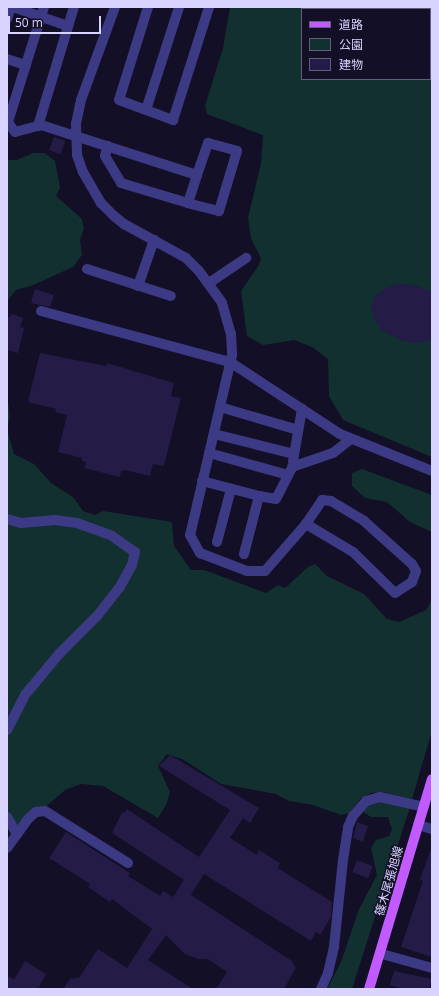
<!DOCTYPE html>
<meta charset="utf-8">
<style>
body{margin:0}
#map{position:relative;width:439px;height:996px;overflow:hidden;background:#130f26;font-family:"Open Sans","Noto Sans JP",sans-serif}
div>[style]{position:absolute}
.green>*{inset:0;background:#12302f}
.building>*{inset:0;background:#241b47;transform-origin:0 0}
.minor>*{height:10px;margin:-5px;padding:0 5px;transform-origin:5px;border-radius:5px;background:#3d3a85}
.major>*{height:10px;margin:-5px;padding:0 5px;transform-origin:5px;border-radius:5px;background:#c25bff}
span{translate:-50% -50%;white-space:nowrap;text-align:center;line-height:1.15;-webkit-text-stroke:3px #130f26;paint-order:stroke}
.street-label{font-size:12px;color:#d9d4ff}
.frame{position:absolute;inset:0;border:8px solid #d9d4ff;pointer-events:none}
.legend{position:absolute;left:301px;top:8px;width:130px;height:72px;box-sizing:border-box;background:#130f26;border:1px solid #625e7d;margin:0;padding:5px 7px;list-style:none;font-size:12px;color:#d9d4ff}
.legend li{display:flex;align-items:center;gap:8px;height:20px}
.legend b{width:20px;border:1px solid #625e7d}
.scale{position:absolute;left:8px;top:16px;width:93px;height:18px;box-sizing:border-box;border:2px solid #d9d4ff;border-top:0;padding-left:5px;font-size:12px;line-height:14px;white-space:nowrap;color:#d9d4ff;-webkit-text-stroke:3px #130f26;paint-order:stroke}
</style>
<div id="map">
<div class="green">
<i style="clip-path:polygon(evenodd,230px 7px,432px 7px,432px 457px,343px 420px,329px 396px,328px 359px,312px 347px,294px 340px,263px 345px,247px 336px,241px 291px,259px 265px,261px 258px,251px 239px,248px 218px,261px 163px,263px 135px,207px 114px,205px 106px,223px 48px,230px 7px,302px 9px,430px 9px,430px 79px,302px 79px,302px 9px)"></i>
<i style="clip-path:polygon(33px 153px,44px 153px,55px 161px,60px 188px,56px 196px,82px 219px,84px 228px,80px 240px,82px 255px,73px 267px,31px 286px,16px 290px,7px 301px,7px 160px,17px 160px)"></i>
<i style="clip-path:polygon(7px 395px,10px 417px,7px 429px,14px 454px,34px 464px,51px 483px,74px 498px,83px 511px,95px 515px,103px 511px,172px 522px,174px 546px,191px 570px,204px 570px,266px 593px,278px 585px,285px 588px,308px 567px,315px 564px,327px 576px,364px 594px,387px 619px,399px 622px,426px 610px,432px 600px,432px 731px,412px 799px,383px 792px,371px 793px,360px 799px,349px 813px,341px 815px,313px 805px,289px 801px,276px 794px,221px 784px,184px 760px,167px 754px,158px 766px,170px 792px,167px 803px,158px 818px,103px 786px,81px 784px,65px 790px,34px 817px,23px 833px,7px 812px)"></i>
<i style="clip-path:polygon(362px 469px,432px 495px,432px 532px,410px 522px,387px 502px,365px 498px,352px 486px,352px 473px)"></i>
<i style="clip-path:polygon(382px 801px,410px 807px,352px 989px,327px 989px,341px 962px,359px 909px,377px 875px,371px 848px,376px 840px,389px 836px,392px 829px,388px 817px,371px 817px,362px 811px,367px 805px)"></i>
</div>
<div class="building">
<i style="left:54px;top:137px;width:12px;height:14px;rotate:20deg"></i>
<i style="clip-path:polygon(400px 284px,414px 285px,432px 292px,432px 340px,417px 343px,401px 340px,384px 332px,375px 321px,371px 307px,375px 296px,386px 288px)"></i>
<i style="clip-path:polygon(35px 289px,54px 295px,50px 307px,31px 303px)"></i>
<i style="clip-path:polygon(12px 314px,23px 318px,20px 327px,24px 328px,18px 353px,7px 350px,7px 319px)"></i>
<i style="clip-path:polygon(40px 353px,106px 366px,107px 363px,174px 383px,171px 396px,181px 398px,164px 466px,153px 464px,150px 476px,125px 470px,121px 471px,120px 477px,84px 468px,86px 462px,82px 461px,82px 458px,58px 452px,67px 415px,55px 412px,56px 409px,28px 402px)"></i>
<i style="clip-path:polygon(170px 755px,259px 808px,250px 823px,243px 818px,230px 838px,257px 855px,259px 850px,280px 863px,278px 868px,332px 902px,331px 917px,320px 935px,316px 932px,311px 941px,204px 874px,191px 895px,292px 961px,296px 968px,284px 989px,216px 989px,227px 972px,208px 959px,198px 959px,185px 954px,166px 935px,148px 960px,193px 989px,63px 989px,70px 979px,79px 978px,98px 949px,127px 968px,152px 929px,112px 899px,110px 902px,88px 887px,90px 884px,49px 858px,66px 832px,130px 873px,128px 876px,160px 896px,163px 891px,173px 897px,184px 880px,112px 833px,122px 812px,124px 813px,127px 809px,199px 857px,230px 810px,159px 766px)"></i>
<i style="clip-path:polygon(357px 822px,368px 826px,363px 842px,353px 838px)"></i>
<i style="clip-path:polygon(430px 851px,432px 851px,432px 957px,401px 947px,423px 881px,420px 880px)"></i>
<i style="left:357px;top:860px;width:17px;height:13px;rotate:21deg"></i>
<i style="clip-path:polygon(25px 961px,46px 974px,38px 989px,7px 989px,7px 976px,14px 979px)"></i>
<i style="clip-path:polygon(394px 971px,432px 979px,429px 989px,404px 989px,390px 985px)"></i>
</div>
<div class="minor">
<i style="left:13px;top:7px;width:58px;rotate:19.1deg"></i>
<i style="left:44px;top:7px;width:121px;rotate:107.4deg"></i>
<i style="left:8px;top:122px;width:12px;rotate:55deg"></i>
<i style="left:15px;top:132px;width:27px;rotate:-15deg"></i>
<i style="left:41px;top:125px;width:164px;rotate:17.8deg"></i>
<i style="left:197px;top:175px;width:34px;rotate:-71deg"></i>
<i style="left:208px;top:143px;width:30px;rotate:15deg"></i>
<i style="left:237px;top:151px;width:63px;rotate:106.7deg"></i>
<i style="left:219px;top:211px;width:32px;rotate:-166deg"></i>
<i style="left:188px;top:203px;width:29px;rotate:-72deg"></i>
<i style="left:115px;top:7px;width:99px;rotate:110.1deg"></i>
<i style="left:81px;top:100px;width:25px;rotate:102deg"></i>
<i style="left:76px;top:124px;width:31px;rotate:88deg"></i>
<i style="left:77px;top:155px;width:18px;rotate:71deg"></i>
<i style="left:83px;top:172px;width:36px;rotate:60deg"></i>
<i style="left:101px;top:203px;width:18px;rotate:45deg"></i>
<i style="left:114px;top:216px;width:13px;rotate:39deg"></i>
<i style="left:124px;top:224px;width:71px;rotate:28.7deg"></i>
<i style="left:186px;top:258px;width:18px;rotate:45deg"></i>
<i style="left:199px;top:271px;width:39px;rotate:54deg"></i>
<i style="left:222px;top:303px;width:32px;rotate:74deg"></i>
<i style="left:231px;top:334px;width:21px;rotate:87deg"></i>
<i style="left:232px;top:355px;width:185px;rotate:103.1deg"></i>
<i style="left:190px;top:535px;width:21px;rotate:61deg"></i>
<i style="left:200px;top:553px;width:50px;rotate:21deg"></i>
<i style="left:247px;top:571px;width:18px"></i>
<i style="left:265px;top:571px;width:62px;rotate:-48.9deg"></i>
<i style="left:306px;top:524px;width:29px;rotate:-56deg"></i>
<i style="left:322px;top:500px;width:9px;rotate:6deg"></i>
<i style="left:331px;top:501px;width:39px;rotate:31deg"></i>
<i style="left:364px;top:521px;width:64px;rotate:41.9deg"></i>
<i style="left:412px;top:564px;width:8px;rotate:60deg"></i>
<i style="left:416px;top:571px;width:12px;rotate:110deg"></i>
<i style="left:412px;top:582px;width:20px;rotate:147deg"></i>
<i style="left:395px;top:593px;width:59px;rotate:-135.7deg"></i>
<i style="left:353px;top:552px;width:55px;rotate:-149.2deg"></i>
<i style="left:148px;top:7px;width:97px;rotate:107.3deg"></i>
<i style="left:119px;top:100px;width:58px;rotate:20.3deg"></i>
<i style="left:173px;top:120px;width:119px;rotate:-72.3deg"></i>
<i style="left:7px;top:19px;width:13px;rotate:-72deg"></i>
<i style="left:7px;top:59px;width:20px;rotate:18deg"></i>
<i style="left:146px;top:110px;width:108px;rotate:-72.2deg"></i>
<i style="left:38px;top:126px;width:124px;rotate:-73.2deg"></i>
<i style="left:108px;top:146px;width:10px;rotate:107deg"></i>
<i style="left:105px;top:156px;width:31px;rotate:59deg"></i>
<i style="left:121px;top:183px;width:70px;rotate:16.6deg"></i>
<i style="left:87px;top:269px;width:88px;rotate:17.8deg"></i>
<i style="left:209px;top:283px;width:45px;rotate:-34deg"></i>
<i style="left:138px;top:286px;width:49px;rotate:-70.8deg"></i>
<i style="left:41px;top:311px;width:196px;rotate:15.1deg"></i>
<i style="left:230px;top:362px;width:131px;rotate:33.2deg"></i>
<i style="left:340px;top:434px;width:99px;rotate:21.9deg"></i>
<i style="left:220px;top:407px;width:81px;rotate:16.4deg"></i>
<i style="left:214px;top:434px;width:82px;rotate:14deg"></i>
<i style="left:209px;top:453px;width:82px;rotate:15.6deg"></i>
<i style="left:293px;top:461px;width:53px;rotate:-80.2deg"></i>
<i style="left:202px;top:481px;width:59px;rotate:14.7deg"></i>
<i style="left:259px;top:496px;width:60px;rotate:104.5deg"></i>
<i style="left:259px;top:496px;width:17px;rotate:10deg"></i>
<i style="left:276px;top:499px;width:36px;rotate:-63deg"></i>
<i style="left:292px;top:467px;width:43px;rotate:-18.9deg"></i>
<i style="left:333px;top:453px;width:23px;rotate:-38deg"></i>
<i style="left:7px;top:519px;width:15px;rotate:16deg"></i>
<i style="left:21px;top:523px;width:34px;rotate:-5deg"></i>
<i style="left:55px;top:520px;width:22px;rotate:8deg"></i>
<i style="left:77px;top:523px;width:37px;rotate:20deg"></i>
<i style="left:112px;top:536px;width:28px;rotate:35deg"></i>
<i style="left:135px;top:552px;width:13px;rotate:103deg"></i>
<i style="left:132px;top:565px;width:26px;rotate:119deg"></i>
<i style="left:119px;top:588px;width:34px;rotate:128deg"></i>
<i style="left:98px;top:615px;width:55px;rotate:135deg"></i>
<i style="left:59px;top:654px;width:53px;rotate:129.7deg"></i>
<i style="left:25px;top:695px;width:39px;rotate:117deg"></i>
<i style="left:217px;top:542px;width:55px;rotate:-75.2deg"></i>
<i style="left:7px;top:817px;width:20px;rotate:60deg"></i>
<i style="left:418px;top:825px;width:15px;rotate:16deg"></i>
<i style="left:7px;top:848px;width:37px;rotate:-54deg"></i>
<i style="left:29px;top:818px;width:9px;rotate:-41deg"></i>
<i style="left:36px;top:812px;width:9px;rotate:-6deg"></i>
<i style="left:45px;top:811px;width:98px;rotate:32.1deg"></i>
<i style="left:382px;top:954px;width:52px;rotate:15.6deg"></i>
<i style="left:321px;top:989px;width:17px;rotate:-66deg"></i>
<i style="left:328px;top:973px;width:27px;rotate:-77deg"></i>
<i style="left:334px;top:947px;width:87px;rotate:-84.1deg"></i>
<i style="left:343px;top:860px;width:33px;rotate:-81deg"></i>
<i style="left:348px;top:827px;width:12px;rotate:-66deg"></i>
<i style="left:353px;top:816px;width:20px;rotate:-49deg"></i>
<i style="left:366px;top:801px;width:15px;rotate:-16deg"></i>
<i style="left:380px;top:797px;width:45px;rotate:12.8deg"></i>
</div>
<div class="major">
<i style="left:369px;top:989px;width:219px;rotate:-73.3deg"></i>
</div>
<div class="street-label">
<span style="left:389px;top:881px;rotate:-74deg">篠木尾張旭線</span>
</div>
<div class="frame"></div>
<ul class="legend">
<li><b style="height:5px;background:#c25bff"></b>道路</li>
<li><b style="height:11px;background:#12302f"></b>公園</li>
<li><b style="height:11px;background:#241b47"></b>建物</li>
</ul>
<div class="scale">50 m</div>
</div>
